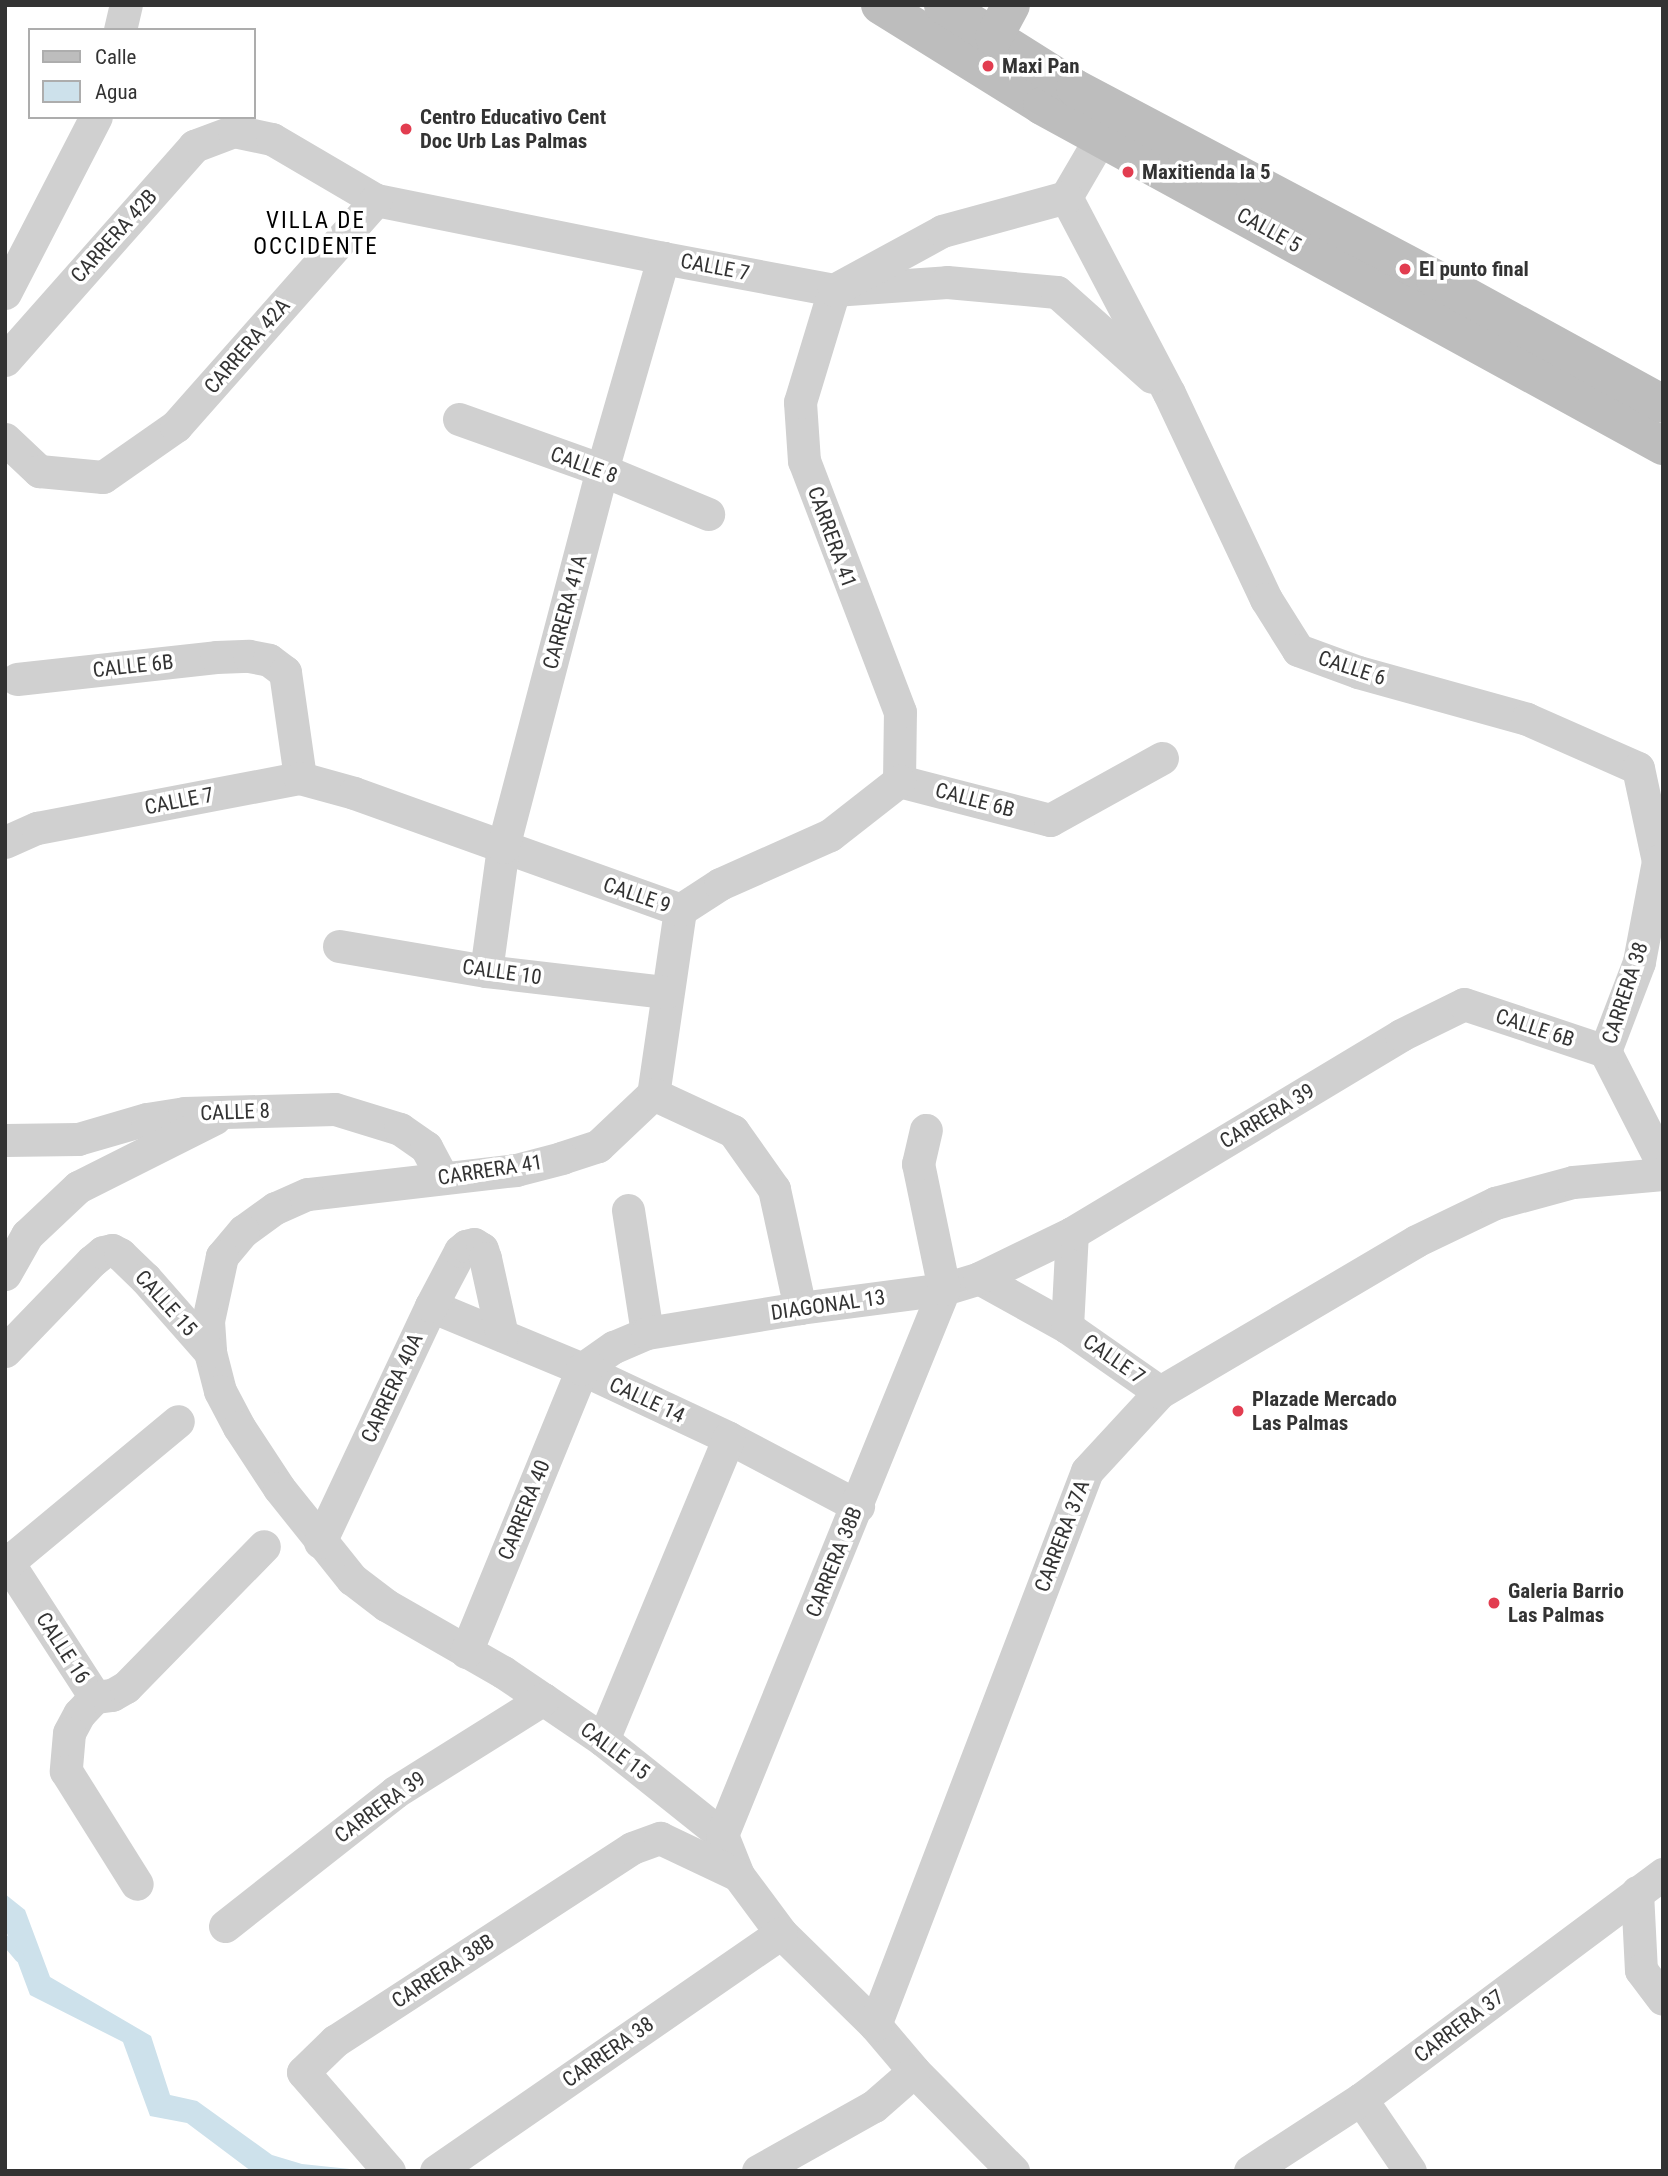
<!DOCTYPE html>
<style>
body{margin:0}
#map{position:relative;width:1668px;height:2176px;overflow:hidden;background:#fff;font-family:"Roboto Condensed",sans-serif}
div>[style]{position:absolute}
.water>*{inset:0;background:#cde1eb}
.stream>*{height:10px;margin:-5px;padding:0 5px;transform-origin:5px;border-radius:5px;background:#cde1eb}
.street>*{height:33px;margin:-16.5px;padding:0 16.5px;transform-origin:16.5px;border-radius:16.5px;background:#d0d0d0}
.secondary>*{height:38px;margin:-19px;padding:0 19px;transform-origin:19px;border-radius:19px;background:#bdbdbd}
.dots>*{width:19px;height:19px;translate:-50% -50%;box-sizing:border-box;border:4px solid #fff;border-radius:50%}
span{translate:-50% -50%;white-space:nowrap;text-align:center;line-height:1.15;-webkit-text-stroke:7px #fff;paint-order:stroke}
.poi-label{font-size:21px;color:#333;font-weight:700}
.left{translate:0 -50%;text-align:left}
.street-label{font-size:21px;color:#333}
.neighbourhood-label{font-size:23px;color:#000;letter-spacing:2px}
.frame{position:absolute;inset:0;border:7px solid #333;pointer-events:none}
.legend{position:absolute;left:28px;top:28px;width:228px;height:91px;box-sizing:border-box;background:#fff;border:2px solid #adadad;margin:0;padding:9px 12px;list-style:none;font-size:21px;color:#333}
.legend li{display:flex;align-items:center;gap:14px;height:35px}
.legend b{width:35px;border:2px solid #adadad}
</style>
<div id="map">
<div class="water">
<i style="clip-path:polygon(5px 1894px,25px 1910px,50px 1977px,151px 2036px,170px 2095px,197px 2101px,272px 2155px,302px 2164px,369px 2171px,251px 2171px,187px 2123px,150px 2116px,123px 2042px,30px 1995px,5px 1928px)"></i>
</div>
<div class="stream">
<i style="left:5px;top:1940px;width:23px;rotate:50deg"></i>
</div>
<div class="street">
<i style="left:120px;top:30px;width:26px;rotate:-77deg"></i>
<i style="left:1101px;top:137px;width:69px;rotate:120.3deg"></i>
<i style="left:1066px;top:197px;width:221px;rotate:62.3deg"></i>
<i style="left:1169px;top:393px;width:228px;rotate:64.8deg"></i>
<i style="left:1266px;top:599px;width:60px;rotate:57.9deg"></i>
<i style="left:1298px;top:650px;width:64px;rotate:20.1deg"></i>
<i style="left:1358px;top:672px;width:175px;rotate:15.5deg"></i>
<i style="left:1527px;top:719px;width:121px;rotate:23.8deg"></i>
<i style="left:1638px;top:768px;width:95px;rotate:77.9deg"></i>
<i style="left:1658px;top:861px;width:103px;rotate:100.7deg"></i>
<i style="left:1639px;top:962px;width:95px;rotate:110.9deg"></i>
<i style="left:1605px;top:1051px;width:128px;rotate:63deg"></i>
<i style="left:5px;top:293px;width:198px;rotate:-62.7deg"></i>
<i style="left:5px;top:360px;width:286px;rotate:-48.5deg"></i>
<i style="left:194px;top:146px;width:43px;rotate:-20.6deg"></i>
<i style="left:234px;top:131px;width:39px;rotate:12deg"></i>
<i style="left:272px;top:139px;width:121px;rotate:30.4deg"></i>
<i style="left:376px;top:200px;width:293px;rotate:11.4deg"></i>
<i style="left:663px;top:258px;width:174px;rotate:10.6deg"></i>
<i style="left:834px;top:290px;width:113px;rotate:-4deg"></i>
<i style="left:947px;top:282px;width:110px;rotate:5.2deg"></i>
<i style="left:1057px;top:292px;width:127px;rotate:41.8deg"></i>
<i style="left:459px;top:419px;width:152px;rotate:19.6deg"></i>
<i style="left:602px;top:470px;width:115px;rotate:22.5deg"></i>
<i style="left:5px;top:439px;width:47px;rotate:43.3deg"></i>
<i style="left:39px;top:471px;width:64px;rotate:5.4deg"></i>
<i style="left:103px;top:477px;width:89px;rotate:-34.9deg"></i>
<i style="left:176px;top:426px;width:302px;rotate:-48.5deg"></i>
<i style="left:17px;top:679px;width:200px;rotate:-6.3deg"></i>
<i style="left:216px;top:657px;width:33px;rotate:-2deg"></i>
<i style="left:249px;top:656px;width:20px;rotate:11deg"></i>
<i style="left:269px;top:660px;width:20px;rotate:37deg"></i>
<i style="left:285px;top:672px;width:107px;rotate:81.9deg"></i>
<i style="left:899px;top:781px;width:69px;rotate:-89.2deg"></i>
<i style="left:900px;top:712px;width:269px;rotate:-110.9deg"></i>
<i style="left:804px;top:461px;width:59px;rotate:-93.9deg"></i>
<i style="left:800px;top:402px;width:117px;rotate:-73.1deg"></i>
<i style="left:834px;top:290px;width:123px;rotate:-28.6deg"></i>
<i style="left:942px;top:231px;width:129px;rotate:-15.3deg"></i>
<i style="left:899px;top:781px;width:156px;rotate:14.5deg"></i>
<i style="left:1050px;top:820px;width:128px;rotate:-29deg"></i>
<i style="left:5px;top:842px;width:35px;rotate:-24deg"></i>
<i style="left:37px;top:828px;width:268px;rotate:-10.8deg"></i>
<i style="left:300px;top:778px;width:56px;rotate:15.5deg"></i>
<i style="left:354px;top:793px;width:346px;rotate:19.7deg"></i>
<i style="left:680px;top:910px;width:186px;rotate:98.3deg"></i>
<i style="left:653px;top:1094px;width:76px;rotate:136.6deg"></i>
<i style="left:598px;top:1146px;width:38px;rotate:162deg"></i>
<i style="left:562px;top:1158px;width:48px;rotate:165.4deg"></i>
<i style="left:516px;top:1170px;width:210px;rotate:173.4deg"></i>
<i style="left:307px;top:1194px;width:35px;rotate:156deg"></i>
<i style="left:275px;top:1208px;width:39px;rotate:144deg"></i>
<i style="left:243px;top:1231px;width:33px;rotate:130deg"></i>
<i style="left:222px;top:1256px;width:66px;rotate:102.2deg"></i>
<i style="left:208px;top:1321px;width:31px;rotate:86deg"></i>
<i style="left:210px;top:1352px;width:40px;rotate:75.6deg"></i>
<i style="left:220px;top:1391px;width:41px;rotate:62.2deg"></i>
<i style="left:239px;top:1427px;width:73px;rotate:56.7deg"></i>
<i style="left:279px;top:1488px;width:117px;rotate:51.3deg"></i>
<i style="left:352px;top:1579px;width:43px;rotate:37.4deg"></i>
<i style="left:386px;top:1605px;width:135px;rotate:29.8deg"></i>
<i style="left:503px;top:1672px;width:48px;rotate:34deg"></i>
<i style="left:543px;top:1699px;width:73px;rotate:34.3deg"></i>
<i style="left:603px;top:1740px;width:152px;rotate:38.6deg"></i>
<i style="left:722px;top:1835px;width:43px;rotate:68.2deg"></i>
<i style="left:738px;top:1875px;width:72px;rotate:53.4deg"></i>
<i style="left:781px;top:1933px;width:132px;rotate:44.4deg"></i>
<i style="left:875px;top:2025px;width:60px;rotate:49.7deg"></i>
<i style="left:914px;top:2071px;width:141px;rotate:45.3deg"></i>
<i style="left:680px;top:910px;width:48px;rotate:-33deg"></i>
<i style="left:720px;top:884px;width:120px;rotate:-24deg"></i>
<i style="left:830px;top:835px;width:88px;rotate:-38deg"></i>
<i style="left:339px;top:946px;width:149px;rotate:9.7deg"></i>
<i style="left:486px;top:971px;width:181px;rotate:6.7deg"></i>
<i style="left:486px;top:971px;width:125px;rotate:-82.2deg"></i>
<i style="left:503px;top:847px;width:390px;rotate:-75.3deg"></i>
<i style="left:602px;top:470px;width:221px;rotate:-73.9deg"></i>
<i style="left:653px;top:1094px;width:88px;rotate:24.8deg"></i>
<i style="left:733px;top:1131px;width:71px;rotate:54.7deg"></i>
<i style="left:774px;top:1189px;width:122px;rotate:77.7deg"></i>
<i style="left:5px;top:1140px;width:73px;rotate:-0.8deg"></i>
<i style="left:78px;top:1139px;width:72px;rotate:-16.2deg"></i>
<i style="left:147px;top:1119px;width:37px;rotate:-9deg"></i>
<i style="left:184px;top:1113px;width:151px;rotate:-1.5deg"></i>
<i style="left:335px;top:1109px;width:68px;rotate:17.1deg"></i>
<i style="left:400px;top:1129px;width:32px;rotate:35deg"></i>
<i style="left:426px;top:1147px;width:34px;rotate:62deg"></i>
<i style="left:628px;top:1210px;width:124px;rotate:81.2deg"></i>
<i style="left:5px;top:1274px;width:45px;rotate:-60.6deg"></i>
<i style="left:27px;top:1235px;width:70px;rotate:-43.3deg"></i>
<i style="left:78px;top:1187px;width:153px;rotate:-26.7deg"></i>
<i style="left:979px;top:1278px;width:101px;rotate:29.1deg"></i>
<i style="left:1067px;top:1327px;width:113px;rotate:35deg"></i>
<i style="left:431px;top:1306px;width:164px;rotate:22.6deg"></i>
<i style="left:582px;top:1369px;width:162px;rotate:25.1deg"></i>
<i style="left:729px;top:1438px;width:146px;rotate:27.8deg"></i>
<i style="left:1067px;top:1327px;width:94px;rotate:-87deg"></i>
<i style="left:5px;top:1351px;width:125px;rotate:-46deg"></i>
<i style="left:92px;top:1261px;width:14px;rotate:-39deg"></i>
<i style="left:103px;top:1252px;width:9px;rotate:-13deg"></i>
<i style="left:112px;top:1250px;width:9px;rotate:27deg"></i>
<i style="left:120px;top:1254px;width:35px;rotate:44deg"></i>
<i style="left:145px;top:1278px;width:98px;rotate:48.7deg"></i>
<i style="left:320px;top:1542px;width:261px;rotate:-64.8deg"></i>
<i style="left:431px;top:1306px;width:62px;rotate:-62.2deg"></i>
<i style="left:460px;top:1251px;width:8px;rotate:-40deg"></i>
<i style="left:466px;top:1246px;width:8px;rotate:-14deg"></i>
<i style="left:474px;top:1244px;width:9px;rotate:32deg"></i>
<i style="left:482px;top:1249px;width:9px;rotate:72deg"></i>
<i style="left:485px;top:1258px;width:79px;rotate:77.6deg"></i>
<i style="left:5px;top:1558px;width:166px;rotate:57.1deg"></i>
<i style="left:7px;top:1563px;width:222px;rotate:-39.7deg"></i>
<i style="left:466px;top:1652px;width:306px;rotate:-67.7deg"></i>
<i style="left:582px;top:1369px;width:39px;rotate:-35deg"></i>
<i style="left:614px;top:1347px;width:36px;rotate:-23deg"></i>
<i style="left:647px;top:1333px;width:155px;rotate:-9.3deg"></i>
<i style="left:800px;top:1308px;width:145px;rotate:-7.5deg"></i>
<i style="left:944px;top:1289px;width:37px;rotate:-17deg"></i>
<i style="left:979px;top:1278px;width:103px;rotate:-25.8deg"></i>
<i style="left:1072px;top:1233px;width:384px;rotate:-31deg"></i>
<i style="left:1401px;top:1035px;width:70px;rotate:-26.2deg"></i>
<i style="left:1464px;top:1004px;width:149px;rotate:18.4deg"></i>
<i style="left:95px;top:1697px;width:17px;rotate:-7deg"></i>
<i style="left:112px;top:1695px;width:16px;rotate:-30deg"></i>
<i style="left:126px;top:1687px;width:197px;rotate:-45.6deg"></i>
<i style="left:95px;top:1697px;width:23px;rotate:133deg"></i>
<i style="left:79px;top:1714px;width:21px;rotate:118deg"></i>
<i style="left:69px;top:1733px;width:38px;rotate:95deg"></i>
<i style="left:66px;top:1771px;width:133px;rotate:57.9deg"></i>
<i style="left:603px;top:1740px;width:327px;rotate:-67.4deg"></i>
<i style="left:722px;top:1835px;width:589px;rotate:-67.87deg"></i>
<i style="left:944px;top:1289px;width:128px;rotate:-101.7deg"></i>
<i style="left:918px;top:1164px;width:35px;rotate:-77deg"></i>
<i style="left:1637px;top:1892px;width:78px;rotate:87.1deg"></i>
<i style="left:1641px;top:1970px;width:36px;rotate:53deg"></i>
<i style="left:225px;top:1926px;width:216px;rotate:-38.2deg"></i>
<i style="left:395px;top:1792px;width:175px;rotate:-32.1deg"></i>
<i style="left:875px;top:2025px;width:593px;rotate:-69.06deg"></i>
<i style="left:1087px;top:1471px;width:108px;rotate:-47.3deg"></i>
<i style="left:1160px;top:1392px;width:297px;rotate:-30.5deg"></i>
<i style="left:1416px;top:1241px;width:88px;rotate:-25.7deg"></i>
<i style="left:1495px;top:1203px;width:81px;rotate:-15.1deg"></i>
<i style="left:1573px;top:1182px;width:90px;rotate:-5.1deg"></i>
<i style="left:1361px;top:2099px;width:87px;rotate:55.8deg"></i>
<i style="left:389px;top:2171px;width:131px;rotate:-131deg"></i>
<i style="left:303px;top:2072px;width:45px;rotate:-44.1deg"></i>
<i style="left:335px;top:2041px;width:354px;rotate:-33deg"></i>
<i style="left:632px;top:1848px;width:30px;rotate:-20deg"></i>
<i style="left:660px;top:1838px;width:86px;rotate:25.4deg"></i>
<i style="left:436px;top:2171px;width:419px;rotate:-34.6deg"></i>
<i style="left:758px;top:2171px;width:133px;rotate:-29.3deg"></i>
<i style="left:874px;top:2106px;width:53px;rotate:-41.2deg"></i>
<i style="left:1250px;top:2171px;width:132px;rotate:-33deg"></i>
<i style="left:1361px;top:2099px;width:377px;rotate:-36.7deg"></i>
</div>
<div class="secondary">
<i style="left:880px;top:5px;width:191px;rotate:31.9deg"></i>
<i style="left:1042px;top:106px;width:708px;rotate:28.7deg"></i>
<i style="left:943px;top:5px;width:156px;rotate:32.2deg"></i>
<i style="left:1075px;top:88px;width:408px;rotate:27.9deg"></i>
<i style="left:1435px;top:279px;width:260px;rotate:28.7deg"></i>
<i style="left:994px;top:37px;width:36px;rotate:-62deg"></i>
</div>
<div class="dots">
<i style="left:988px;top:66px;background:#e23d50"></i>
<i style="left:406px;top:129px;background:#e23d50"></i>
<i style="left:1128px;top:172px;background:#e23d50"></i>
<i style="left:1405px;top:269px;background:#e23d50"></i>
<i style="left:1238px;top:1411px;background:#e23d50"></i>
<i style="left:1494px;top:1603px;background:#e23d50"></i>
</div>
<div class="poi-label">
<span class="left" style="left:1002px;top:66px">Maxi Pan</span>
<span class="left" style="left:420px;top:129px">Centro Educativo Cent<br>Doc Urb Las Palmas</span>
<span class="left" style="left:1142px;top:172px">Maxitienda la 5</span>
<span class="left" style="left:1419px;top:269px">El punto final</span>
<span class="left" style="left:1252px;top:1411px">Plazade Mercado<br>Las Palmas</span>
<span class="left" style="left:1508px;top:1603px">Galeria Barrio<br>Las Palmas</span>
</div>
<div class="street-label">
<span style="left:1269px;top:230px;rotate:29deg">CALLE 5</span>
<span style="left:114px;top:236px;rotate:-48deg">CARRERA 42B</span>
<span style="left:715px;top:267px;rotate:11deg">CALLE 7</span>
<span style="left:247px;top:346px;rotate:-49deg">CARRERA 42A</span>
<span style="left:584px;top:465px;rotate:20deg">CALLE 8</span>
<span style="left:832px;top:537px;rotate:70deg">CARRERA 41</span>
<span style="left:565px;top:612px;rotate:-75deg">CARRERA 41A</span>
<span style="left:133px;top:666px;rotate:-6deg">CALLE 6B</span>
<span style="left:1352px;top:668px;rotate:18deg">CALLE 6</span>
<span style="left:975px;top:800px;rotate:15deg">CALLE 6B</span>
<span style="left:179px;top:801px;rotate:-11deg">CALLE 7</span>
<span style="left:637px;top:895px;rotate:19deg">CALLE 9</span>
<span style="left:502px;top:972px;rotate:8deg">CALLE 10</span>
<span style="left:1625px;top:993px;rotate:-72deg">CARRERA 38</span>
<span style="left:1535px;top:1028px;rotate:18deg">CALLE 6B</span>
<span style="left:235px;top:1112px;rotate:-2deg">CALLE 8</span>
<span style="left:1267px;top:1116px;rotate:-31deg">CARRERA 39</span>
<span style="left:490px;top:1170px;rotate:-9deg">CARRERA 41</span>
<span style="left:166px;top:1303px;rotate:48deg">CALLE 15</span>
<span style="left:828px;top:1305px;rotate:-8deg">DIAGONAL 13</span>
<span style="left:1114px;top:1359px;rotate:35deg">CALLE 7</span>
<span style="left:392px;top:1388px;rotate:-65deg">CARRERA 40A</span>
<span style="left:647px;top:1400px;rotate:25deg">CALLE 14</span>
<span style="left:524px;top:1510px;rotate:-68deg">CARRERA 40</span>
<span style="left:1062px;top:1536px;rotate:-69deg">CARRERA 37A</span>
<span style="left:834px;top:1562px;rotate:-68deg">CARRERA 38B</span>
<span style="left:63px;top:1648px;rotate:57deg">CALLE 16</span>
<span style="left:615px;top:1751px;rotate:37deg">CALLE 15</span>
<span style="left:380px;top:1807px;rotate:-36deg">CARRERA 39</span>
<span style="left:443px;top:1971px;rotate:-33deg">CARRERA 38B</span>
<span style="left:1459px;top:2026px;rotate:-37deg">CARRERA 37</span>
<span style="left:608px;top:2052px;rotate:-35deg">CARRERA 38</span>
</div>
<div class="neighbourhood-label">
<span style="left:316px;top:234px">VILLA DE<br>OCCIDENTE</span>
</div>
<div class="frame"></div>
<ul class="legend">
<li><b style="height:9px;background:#bdbdbd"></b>Calle</li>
<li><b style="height:19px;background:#cde1eb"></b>Agua</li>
</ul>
</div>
